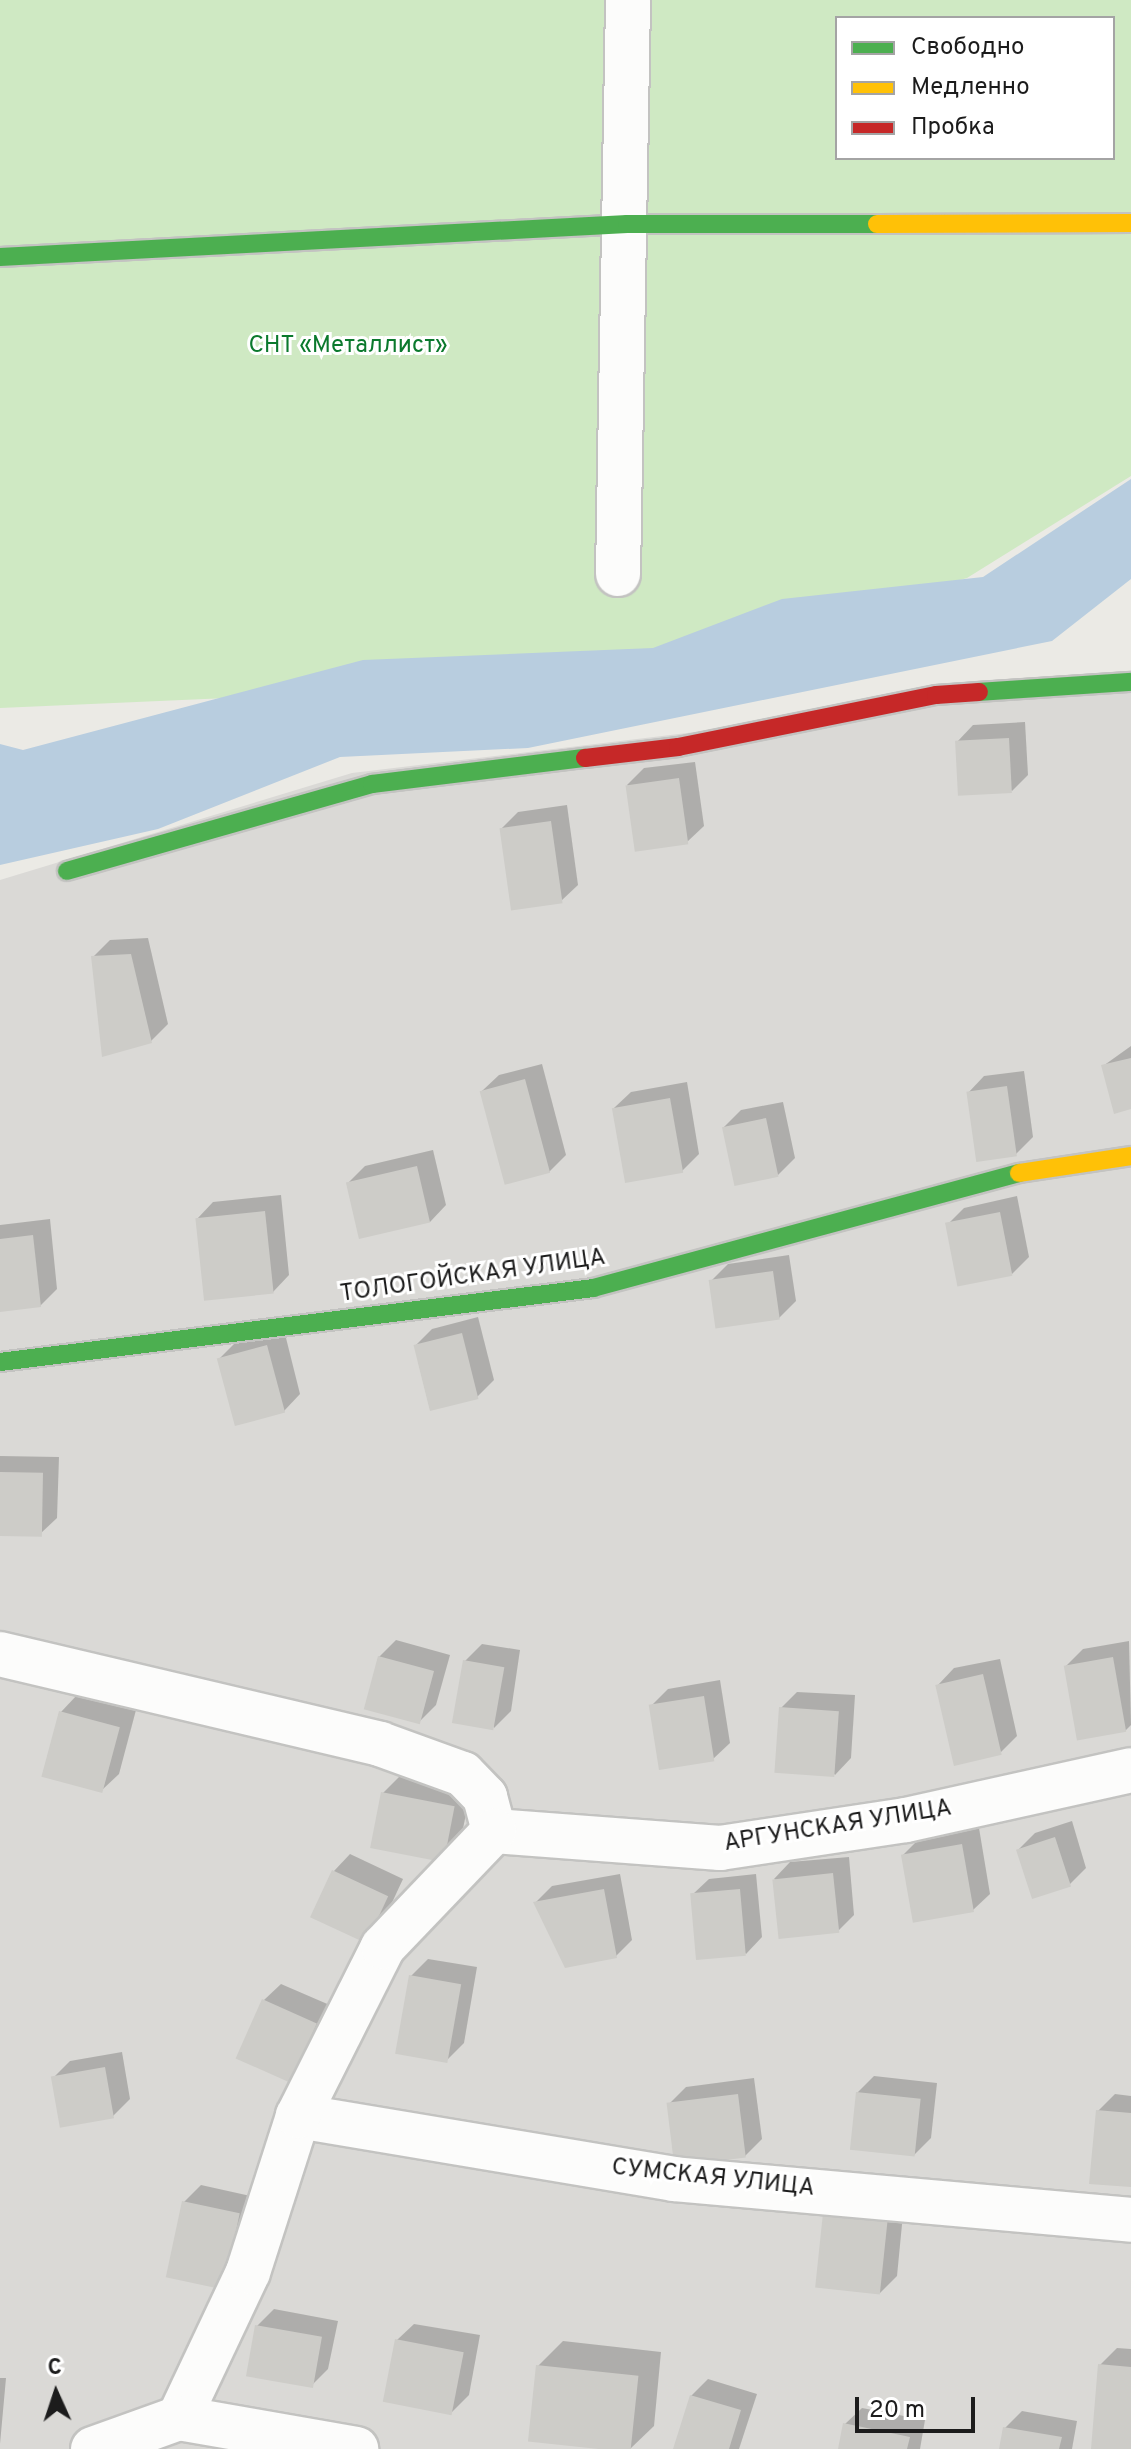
<!DOCTYPE html>
<meta charset="utf-8">
<style>
body{margin:0}
#map{position:relative;width:1131px;height:2449px;overflow:hidden;background:#ebeae5;font-family:Overpass,sans-serif}
div>[style]{position:absolute}
.residential>*{inset:0;background:#dad9d6}
.grass>*{inset:0;background:#cfe9c3}
.water>*{inset:0;background:#b8cddf}
.shadow>*{inset:0;background:#0003}
.building>*{inset:0;background:#cdccc8;transform-origin:0 0}
.roads{filter:drop-shadow(2px 0 #c3c3c1) drop-shadow(-2px 0 #c3c3c1) drop-shadow(0 2px #c3c3c1) drop-shadow(0 -2px #c3c3c1)}
.street>*{height:44px;margin:-22px;padding:0 22px;transform-origin:22px;border-radius:22px;background:#fcfcfb}
.fast>*{height:18px;margin:-9px;padding:0 9px;transform-origin:9px;border-radius:9px;background:#4caf50}
.slow>*{height:18px;margin:-9px;padding:0 9px;transform-origin:9px;border-radius:9px;background:#ffc107}
.jam>*{height:18px;margin:-9px;padding:0 9px;transform-origin:9px;border-radius:9px;background:#c62828}
span{translate:-50% -50%;white-space:nowrap;text-align:center;line-height:1.15;-webkit-text-stroke:6px #fff;paint-order:stroke}
.park-label{font-size:24px;color:#0b792d}
.street-label{font-size:24px;color:#1c1c1c}
.legend{position:absolute;left:835px;top:16px;width:280px;height:144px;box-sizing:border-box;background:#fff;border:2px solid #a4a4a4;margin:0;padding:10px 14px;list-style:none;font-size:24px;color:#1c1c1c}
.legend li{display:flex;align-items:center;gap:16px;height:40px}
.legend b{width:40px;border:2px solid #a4a4a4}
.north{position:absolute;left:16px;top:2353px;width:80px;height:80px;-webkit-text-stroke:6px #fff;paint-order:stroke;rotate:357deg;font-size:22px;font-weight:700;line-height:32px;text-align:center;color:#1c1c1c}
.north::after{content:'';display:block;margin:auto;width:28px;height:36px;background:#1c1c1c;clip-path:polygon(50% 0,100% 100%,50% 72%,0 100%)}
.scale{position:absolute;left:855px;top:2397px;width:120px;height:36px;box-sizing:border-box;border:4px solid #1c1c1c;border-top:0;padding-left:10px;font-size:24px;line-height:28px;white-space:nowrap;color:#1c1c1c;-webkit-text-stroke:6px #fff;paint-order:stroke}
</style>
<div id="map">
<div class="residential">
<i style="clip-path:polygon(1131px 680px,1131px 2449px,0 2449px,0 880px,352px 773px)"></i>
</div>
<div class="grass">
<i style="clip-path:polygon(evenodd,0 0,1131px 0,1131px 476px,967px 578px,786px 630px,567px 683px,0 708px,0 0,837px 18px,1113px 18px,1113px 158px,837px 158px,837px 18px)"></i>
</div>
<div class="water">
<i style="clip-path:polygon(1131px 479px,1131px 579px,1052px 641px,528px 748px,340px 757px,158px 829px,0 865px,0 744px,23px 750px,363px 660px,653px 648px,782px 599px,983px 577px)"></i>
</div>
<div class="shadow">
<i style="clip-path:polygon(1025px 722px,1028px 775px,1012px 791px,957px 742px,973px 725px)"></i>
<i style="clip-path:polygon(695px 762px,704px 826px,687px 842px,627px 785px,644px 768px)"></i>
<i style="clip-path:polygon(567px 805px,578px 885px,561px 901px,502px 828px,518px 812px)"></i>
<i style="clip-path:polygon(148px 938px,168px 1024px,151px 1041px,93px 957px,110px 940px)"></i>
<i style="clip-path:polygon(1131px 1046px,1131px 1107px,1103px 1066px)"></i>
<i style="clip-path:polygon(542px 1064px,566px 1155px,549px 1172px,482px 1091px,499px 1075px)"></i>
<i style="clip-path:polygon(1024px 1071px,1033px 1137px,1016px 1154px,968px 1093px,984px 1076px)"></i>
<i style="clip-path:polygon(687px 1082px,699px 1154px,682px 1171px,614px 1108px,631px 1092px)"></i>
<i style="clip-path:polygon(783px 1102px,795px 1158px,778px 1175px,724px 1127px,741px 1110px)"></i>
<i style="clip-path:polygon(433px 1150px,446px 1205px,430px 1222px,348px 1183px,365px 1166px)"></i>
<i style="clip-path:polygon(281px 1195px,289px 1275px,273px 1292px,197px 1219px,213px 1202px)"></i>
<i style="clip-path:polygon(1017px 1196px,1029px 1257px,1012px 1274px,947px 1225px,964px 1208px)"></i>
<i style="clip-path:polygon(50px 1219px,57px 1289px,40px 1306px,0 1310px,0 1225px)"></i>
<i style="clip-path:polygon(789px 1255px,796px 1301px,779px 1318px,711px 1281px,728px 1264px)"></i>
<i style="clip-path:polygon(478px 1317px,494px 1380px,477px 1397px,415px 1346px,432px 1329px)"></i>
<i style="clip-path:polygon(284px 1330px,300px 1394px,284px 1411px,219px 1359px,236px 1342px)"></i>
<i style="clip-path:polygon(0 1456px,59px 1457px,57px 1518px,40px 1534px,0 1534px)"></i>
<i style="clip-path:polygon(396px 1640px,450px 1655px,436px 1705px,419px 1722px,379px 1657px)"></i>
<i style="clip-path:polygon(1129px 1641px,1131px 1725px,1125px 1731px,1066px 1666px,1083px 1649px)"></i>
<i style="clip-path:polygon(482px 1644px,520px 1650px,511px 1711px,494px 1728px,465px 1661px)"></i>
<i style="clip-path:polygon(1000px 1659px,1017px 1736px,1000px 1753px,938px 1685px,954px 1668px)"></i>
<i style="clip-path:polygon(720px 1680px,730px 1743px,713px 1759px,651px 1706px,668px 1689px)"></i>
<i style="clip-path:polygon(797px 1692px,855px 1695px,851px 1758px,835px 1775px,781px 1708px)"></i>
<i style="clip-path:polygon(77px 1695px,136px 1710px,119px 1774px,102px 1790px,61px 1712px)"></i>
<i style="clip-path:polygon(400px 1776px,471px 1790px,460px 1843px,444px 1860px,383px 1793px)"></i>
<i style="clip-path:polygon(1072px 1821px,1086px 1868px,1069px 1885px,1018px 1850px,1035px 1833px)"></i>
<i style="clip-path:polygon(979px 1828px,990px 1894px,973px 1910px,903px 1855px,920px 1838px)"></i>
<i style="clip-path:polygon(350px 1854px,403px 1879px,382px 1924px,365px 1940px,312px 1916px,334px 1871px)"></i>
<i style="clip-path:polygon(849px 1857px,854px 1915px,838px 1931px,774px 1879px,790px 1862px)"></i>
<i style="clip-path:polygon(620px 1874px,632px 1940px,616px 1956px,535px 1903px,552px 1886px)"></i>
<i style="clip-path:polygon(756px 1874px,762px 1937px,746px 1954px,692px 1895px,709px 1879px)"></i>
<i style="clip-path:polygon(428px 1959px,477px 1967px,464px 2043px,447px 2060px,411px 1976px)"></i>
<i style="clip-path:polygon(281px 1984px,332px 2006px,308px 2063px,291px 2080px,264px 2000px)"></i>
<i style="clip-path:polygon(122px 2052px,130px 2099px,113px 2116px,53px 2078px,70px 2061px)"></i>
<i style="clip-path:polygon(874px 2076px,937px 2083px,931px 2138px,914px 2155px,857px 2093px)"></i>
<i style="clip-path:polygon(754px 2078px,762px 2139px,745px 2156px,669px 2104px,686px 2087px)"></i>
<i style="clip-path:polygon(1115px 2094px,1131px 2096px,1131px 2185px,1098px 2111px)"></i>
<i style="clip-path:polygon(201px 2185px,255px 2197px,238px 2271px,184px 2202px)"></i>
<i style="clip-path:polygon(904px 2204px,897px 2276px,880px 2293px,817px 2286px)"></i>
<i style="clip-path:polygon(274px 2309px,338px 2321px,328px 2369px,311px 2386px,257px 2326px)"></i>
<i style="clip-path:polygon(414px 2324px,480px 2335px,469px 2395px,452px 2412px,397px 2340px)"></i>
<i style="clip-path:polygon(563px 2341px,661px 2352px,654px 2426px,630px 2449px,530px 2440px,538px 2366px)"></i>
<i style="clip-path:polygon(1117px 2348px,1131px 2349px,1131px 2449px,1093px 2449px,1100px 2365px)"></i>
<i style="clip-path:polygon(0 2378px,6px 2378px,0 2444px)"></i>
<i style="clip-path:polygon(708px 2379px,757px 2394px,739px 2449px,675px 2449px,691px 2396px)"></i>
<i style="clip-path:polygon(862px 2408px,925px 2420px,920px 2449px,840px 2449px,845px 2424px)"></i>
<i style="clip-path:polygon(1022px 2411px,1077px 2421px,1072px 2449px,1001px 2449px,1005px 2428px)"></i>
</div>
<div class="building">
<i style="left:1009px;top:738px;width:55px;height:54px;rotate:87deg"></i>
<i style="left:679px;top:778px;width:67px;height:54px;rotate:82deg"></i>
<i style="left:551px;top:821px;width:83px;height:52px;rotate:82deg"></i>
<i style="clip-path:polygon(131px 954px,152px 1043px,102px 1057px,91px 956px)"></i>
<i style="clip-path:polygon(1131px 1058px,1131px 1109px,1114px 1114px,1101px 1065px)"></i>
<i style="left:525px;top:1079px;width:97px;height:47px;rotate:75deg"></i>
<i style="left:1007px;top:1086px;width:71px;height:41px;rotate:82deg"></i>
<i style="left:670px;top:1098px;width:76px;height:59px;rotate:80deg"></i>
<i style="left:766px;top:1118px;width:60px;height:45px;rotate:78deg"></i>
<i style="left:417px;top:1166px;width:58px;height:73px;rotate:77deg"></i>
<i style="left:265px;top:1211px;width:83px;height:70px;rotate:84deg"></i>
<i style="left:1000px;top:1212px;width:65px;height:56px;rotate:79deg"></i>
<i style="clip-path:polygon(33px 1235px,41px 1307px,0 1312px,0 1239px)"></i>
<i style="left:773px;top:1271px;width:49px;height:65px;rotate:82deg"></i>
<i style="left:462px;top:1333px;width:68px;height:50px;rotate:76deg"></i>
<i style="left:267px;top:1345px;width:70px;height:52px;rotate:75deg"></i>
<i style="left:0;top:1472px;width:43px;height:64px;rotate:1deg"></i>
<i style="left:378px;top:1656px;width:58px;height:55px;rotate:15deg"></i>
<i style="left:1113px;top:1657px;width:76px;height:50px;rotate:80deg"></i>
<i style="left:463px;top:1660px;width:42px;height:64px;rotate:10deg"></i>
<i style="left:983px;top:1674px;width:83px;height:49px;rotate:77deg"></i>
<i style="left:704px;top:1696px;width:66px;height:56px;rotate:81deg"></i>
<i style="left:779px;top:1707px;width:60px;height:66px;rotate:4deg"></i>
<i style="left:59px;top:1711px;width:63px;height:68px;rotate:15deg"></i>
<i style="left:381px;top:1792px;width:75px;height:57px;rotate:11deg"></i>
<i style="left:1055px;top:1837px;width:52px;height:41px;rotate:72deg"></i>
<i style="left:962px;top:1844px;width:69px;height:62px;rotate:80deg"></i>
<i style="left:332px;top:1870px;width:62px;height:52px;rotate:25deg"></i>
<i style="left:833px;top:1873px;width:60px;height:61px;rotate:84deg"></i>
<i style="clip-path:polygon(604px 1889px,617px 1958px,565px 1968px,533px 1902px)"></i>
<i style="left:740px;top:1889px;width:67px;height:50px;rotate:85deg"></i>
<i style="left:409px;top:1975px;width:53px;height:80px;rotate:10deg"></i>
<i style="left:262px;top:1999px;width:60px;height:65px;rotate:24deg"></i>
<i style="left:105px;top:2067px;width:52px;height:55px;rotate:80deg"></i>
<i style="left:856px;top:2092px;width:65px;height:58px;rotate:6deg"></i>
<i style="left:738px;top:2094px;width:64px;height:72px;rotate:83deg"></i>
<i style="clip-path:polygon(1096px 2110px,1131px 2113px,1131px 2187px,1089px 2184px)"></i>
<i style="left:182px;top:2201px;width:59px;height:78px;rotate:12deg"></i>
<i style="left:823px;top:2213px;width:65px;height:75px;rotate:6deg"></i>
<i style="left:255px;top:2325px;width:68px;height:52px;rotate:10deg"></i>
<i style="left:395px;top:2339px;width:70px;height:64px;rotate:11deg"></i>
<i style="clip-path:polygon(1098px 2364px,1131px 2367px,1131px 2449px,1091px 2449px)"></i>
<i style="left:536px;top:2365px;width:103px;height:77px;rotate:6deg"></i>
<i style="clip-path:polygon(690px 2395px,741px 2410px,729px 2449px,673px 2449px)"></i>
<i style="clip-path:polygon(843px 2423px,910px 2437px,907px 2449px,838px 2449px)"></i>
<i style="clip-path:polygon(1003px 2427px,1062px 2437px,1059px 2449px,999px 2449px)"></i>
</div>
<div class="roads">
<div class="street">
<i style="left:618px;top:574px;width:574px;rotate:-89deg"></i>
<i style="left:0;top:1654px;width:391px;rotate:13.3deg"></i>
<i style="left:380px;top:1744px;width:88px;rotate:19.9deg"></i>
<i style="left:463px;top:1774px;width:32px;rotate:46deg"></i>
<i style="left:485px;top:1797px;width:35px;rotate:75deg"></i>
<i style="left:494px;top:1831px;width:227px;rotate:4.3deg"></i>
<i style="left:720px;top:1848px;width:188px;rotate:-8.6deg"></i>
<i style="left:906px;top:1820px;width:230px;rotate:-12.5deg"></i>
<i style="left:298px;top:2116px;width:381px;rotate:9.5deg"></i>
<i style="left:674px;top:2179px;width:459px;rotate:5.1deg"></i>
<i style="left:179px;top:2418px;width:161px;rotate:-64.7deg"></i>
<i style="left:248px;top:2272px;width:164px;rotate:-72.2deg"></i>
<i style="left:298px;top:2116px;width:189px;rotate:-63.3deg"></i>
<i style="left:383px;top:1947px;width:161px;rotate:-46.3deg"></i>
<i style="left:93px;top:2449px;width:91px;rotate:-19.8deg"></i>
<i style="left:179px;top:2418px;width:180px;rotate:9.9deg"></i>
</div>
<div class="fast">
<i style="left:0;top:257px;width:628px;rotate:-3.01deg"></i>
<i style="left:627px;top:224px;width:250px"></i>
<i style="left:979px;top:692px;width:152px;rotate:-3.8deg"></i>
<i style="left:67px;top:871px;width:317px;rotate:-15.9deg"></i>
<i style="left:372px;top:784px;width:215px;rotate:-7deg"></i>
<i style="left:0;top:1362px;width:598px;rotate:-7.11deg"></i>
<i style="left:593px;top:1288px;width:441px;rotate:-15.1deg"></i>
</div>
<div class="slow">
<i style="left:877px;top:224px;width:254px;rotate:-0.2deg"></i>
<i style="left:1019px;top:1173px;width:113px;rotate:-8.6deg"></i>
</div>
<div class="jam">
<i style="left:585px;top:758px;width:94px;rotate:-6.7deg"></i>
<i style="left:678px;top:747px;width:263px;rotate:-11.4deg"></i>
<i style="left:936px;top:695px;width:43px;rotate:-4deg"></i>
</div>
</div>
<div class="park-label">
<span style="left:348px;top:347px">СНТ «Металлист»</span>
</div>
<div class="street-label">
<span style="left:473px;top:1277px;rotate:-8deg">ТОЛОГОЙСКАЯ УЛИЦА</span>
<span style="left:838px;top:1827px;rotate:-9deg">АРГУНСКАЯ УЛИЦА</span>
<span style="left:713px;top:2179px;rotate:6deg">СУМСКАЯ УЛИЦА</span>
</div>
<ul class="legend">
<li><b style="height:10px;background:#4caf50"></b>Свободно</li>
<li><b style="height:10px;background:#ffc107"></b>Медленно</li>
<li><b style="height:10px;background:#c62828"></b>Пробка</li>
</ul>
<div class="north">С</div>
<div class="scale">20 m</div>
</div>
